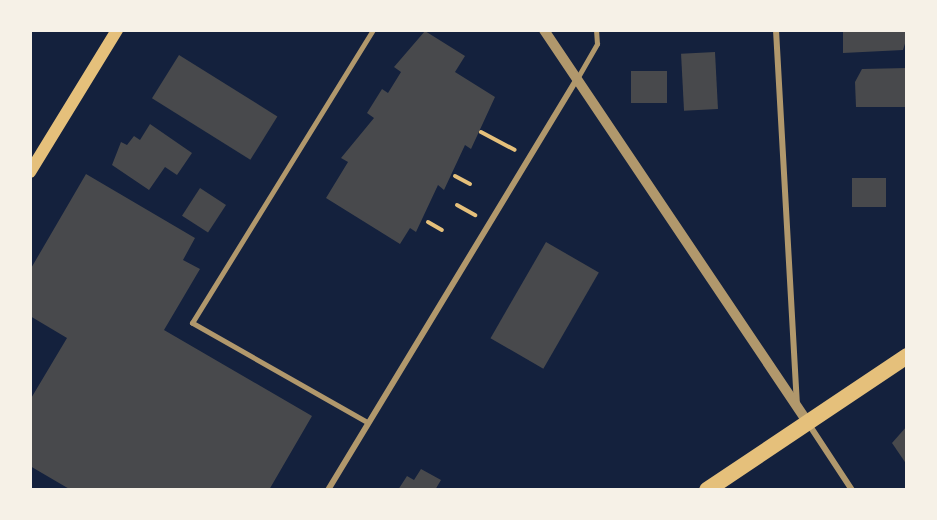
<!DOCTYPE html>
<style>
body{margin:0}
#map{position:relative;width:937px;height:520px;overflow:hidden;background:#14213d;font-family:"Alegreya Sans",sans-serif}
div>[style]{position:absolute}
.building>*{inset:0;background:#48494c;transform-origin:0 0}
.path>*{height:4px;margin:-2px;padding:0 2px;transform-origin:2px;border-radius:2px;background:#e5c07b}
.service>*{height:4.5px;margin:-2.25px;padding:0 2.25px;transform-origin:2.25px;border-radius:2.25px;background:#b1986c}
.minor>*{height:6px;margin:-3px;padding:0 3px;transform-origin:3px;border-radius:3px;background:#b1986c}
.tertiary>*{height:10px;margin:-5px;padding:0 5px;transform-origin:5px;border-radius:5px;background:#b1986c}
.secondary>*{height:12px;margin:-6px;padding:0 6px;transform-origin:6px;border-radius:6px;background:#e5c07b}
.trunk>*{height:16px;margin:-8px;padding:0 8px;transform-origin:8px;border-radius:8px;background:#e5c07b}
span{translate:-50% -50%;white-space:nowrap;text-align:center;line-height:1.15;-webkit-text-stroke:5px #f6f1e7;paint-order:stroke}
.frame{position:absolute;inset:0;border:32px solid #f6f1e7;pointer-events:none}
</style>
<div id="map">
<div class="building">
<i style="clip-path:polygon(843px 30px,906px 30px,907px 37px,903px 50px,843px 53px)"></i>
<i style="clip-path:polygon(425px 31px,465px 56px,455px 72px,495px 97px,471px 149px,465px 145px,444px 190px,438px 185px,416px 232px,410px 228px,400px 244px,326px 198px,348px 162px,341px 158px,374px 118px,367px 113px,382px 89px,388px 93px,401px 72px,394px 67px)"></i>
<i style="left:715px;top:52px;width:57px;height:34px;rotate:87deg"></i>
<i style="left:179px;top:55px;width:116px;height:51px;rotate:32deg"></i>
<i style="clip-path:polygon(907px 68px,907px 107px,856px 107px,855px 82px,862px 69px)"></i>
<i style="left:631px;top:71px;width:36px;height:32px"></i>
<i style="clip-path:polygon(150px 124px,192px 153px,177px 175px,165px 167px,149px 190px,112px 165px,121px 142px,127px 145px,134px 136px,140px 140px)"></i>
<i style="clip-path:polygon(86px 174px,195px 238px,183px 260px,200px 269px,164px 330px,312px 416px,269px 490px,71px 490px,30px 466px,30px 400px,67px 338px,30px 316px,30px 270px)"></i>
<i style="left:852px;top:178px;width:34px;height:29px"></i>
<i style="left:200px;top:188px;width:31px;height:33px;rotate:33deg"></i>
<i style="left:546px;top:242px;width:61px;height:111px;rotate:30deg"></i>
<i style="clip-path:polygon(907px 426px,907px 465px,892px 443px)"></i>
<i style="clip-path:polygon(421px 469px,441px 480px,435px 490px,398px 490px,407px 476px,414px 480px)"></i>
</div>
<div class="path">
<i style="left:481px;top:132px;width:38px;rotate:28deg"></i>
<i style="left:455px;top:176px;width:17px;rotate:28deg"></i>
<i style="left:457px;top:205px;width:21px;rotate:29deg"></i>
<i style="left:428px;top:222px;width:16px;rotate:30deg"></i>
</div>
<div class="service">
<i style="left:578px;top:77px;width:38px;rotate:-60deg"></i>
<i style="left:597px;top:44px;width:14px;rotate:-94deg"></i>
<i style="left:368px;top:423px;width:202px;rotate:-150.4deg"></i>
<i style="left:192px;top:323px;width:344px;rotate:-58.3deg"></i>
</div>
<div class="minor">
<i style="left:776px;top:30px;width:375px;rotate:86.8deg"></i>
<i style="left:808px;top:423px;width:80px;rotate:56.7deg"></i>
<i style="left:328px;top:490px;width:481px;rotate:-58.8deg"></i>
</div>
<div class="tertiary">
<i style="left:544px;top:30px;width:473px;rotate:56.1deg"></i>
</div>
<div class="secondary">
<i style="left:30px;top:172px;width:167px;rotate:-58.5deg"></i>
</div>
<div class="trunk">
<i style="left:707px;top:490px;width:241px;rotate:-33.8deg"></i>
</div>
<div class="frame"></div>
</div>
